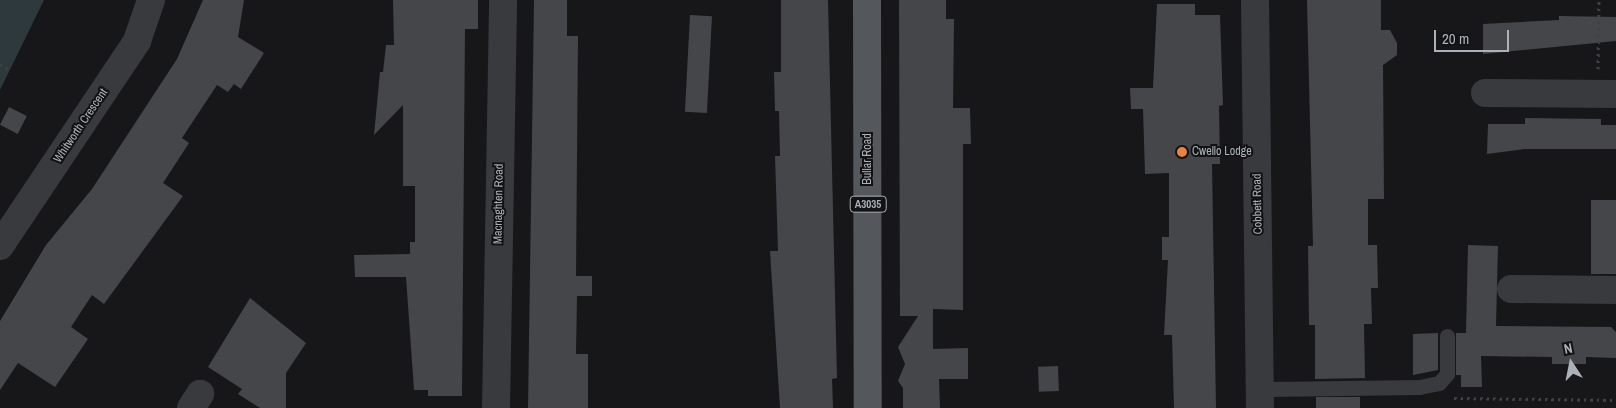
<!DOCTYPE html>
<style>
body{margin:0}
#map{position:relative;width:1616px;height:408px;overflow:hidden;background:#171719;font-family:"Archivo Narrow",sans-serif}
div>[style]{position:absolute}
.water>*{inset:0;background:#2d393c}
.building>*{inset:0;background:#444649;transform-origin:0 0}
.path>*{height:3px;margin-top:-1.5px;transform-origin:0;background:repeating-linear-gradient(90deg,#3e4245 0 2.5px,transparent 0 6.5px)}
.service>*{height:15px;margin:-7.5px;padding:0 7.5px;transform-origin:7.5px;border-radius:7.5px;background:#383a3e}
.minor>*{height:28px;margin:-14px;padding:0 14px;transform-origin:14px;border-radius:14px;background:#383a3e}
.primary>*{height:28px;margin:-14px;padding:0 14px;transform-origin:14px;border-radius:14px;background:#54585c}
.dots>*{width:14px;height:14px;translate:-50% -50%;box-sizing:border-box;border:2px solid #121214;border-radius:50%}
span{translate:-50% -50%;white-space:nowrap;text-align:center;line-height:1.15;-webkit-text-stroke:4px #121214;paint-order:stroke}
.shield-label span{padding:1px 4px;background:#121214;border:1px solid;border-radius:4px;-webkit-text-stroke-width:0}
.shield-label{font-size:11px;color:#aab2b8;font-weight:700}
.street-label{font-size:12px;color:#aab2b8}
.poi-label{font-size:12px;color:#aab2b8}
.left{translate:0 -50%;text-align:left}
.north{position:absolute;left:1546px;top:338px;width:50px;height:50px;-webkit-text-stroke:4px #121214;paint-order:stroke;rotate:349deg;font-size:14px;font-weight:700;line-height:20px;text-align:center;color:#aab2b8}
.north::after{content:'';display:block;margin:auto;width:18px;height:22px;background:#aab2b8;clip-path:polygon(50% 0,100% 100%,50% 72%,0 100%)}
.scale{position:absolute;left:1434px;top:30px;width:75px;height:22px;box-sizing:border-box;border:2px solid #aab2b8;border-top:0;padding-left:6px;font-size:15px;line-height:18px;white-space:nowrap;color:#aab2b8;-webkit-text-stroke:4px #121214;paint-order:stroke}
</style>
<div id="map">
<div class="water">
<i style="clip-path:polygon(0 0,44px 0,0 90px)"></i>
</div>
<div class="building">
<i style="clip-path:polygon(203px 0,244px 0,238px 37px,264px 53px,241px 89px,234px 84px,228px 92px,217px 85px,182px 138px,189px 143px,163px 183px,183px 196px,104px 304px,92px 295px,71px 327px,88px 339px,55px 387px,18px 363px,0 390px,0 321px,46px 245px,92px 189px,177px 59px)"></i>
<i style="clip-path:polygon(393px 0,478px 0,478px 29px,465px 29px,462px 396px,428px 396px,428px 390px,414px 390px,406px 277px,355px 277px,354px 255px,410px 254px,410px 242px,415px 242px,415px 186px,403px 186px,403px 105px,374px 135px,380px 72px,383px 72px,386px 45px,394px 45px)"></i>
<i style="clip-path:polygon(534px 0,567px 0,567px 36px,578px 36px,576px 276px,592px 276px,592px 296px,577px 296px,576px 354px,588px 354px,588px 408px,528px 408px)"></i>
<i style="clip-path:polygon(781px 0,828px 0,837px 378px,832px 379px,833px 408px,780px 408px,770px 251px,778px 251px,775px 156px,780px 156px,779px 111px,775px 111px,774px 72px,781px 72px)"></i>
<i style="clip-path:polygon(899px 0,946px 0,946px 19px,954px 19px,953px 108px,970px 108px,971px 144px,963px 144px,963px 310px,933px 309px,933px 349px,968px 348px,968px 379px,939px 379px,940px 408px,903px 408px,903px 388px,898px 381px,905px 364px,898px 347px,918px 316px,900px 316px)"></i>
<i style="clip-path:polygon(1307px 0,1381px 0,1381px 30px,1390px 30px,1397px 43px,1397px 55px,1383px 65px,1384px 199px,1368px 199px,1368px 245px,1377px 245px,1378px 288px,1371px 288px,1372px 324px,1364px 324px,1365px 378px,1315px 379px,1315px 325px,1309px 325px,1308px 246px,1313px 246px)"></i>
<i style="clip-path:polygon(1157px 4px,1195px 4px,1195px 15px,1220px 15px,1223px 105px,1219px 106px,1220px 164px,1212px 164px,1216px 408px,1174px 408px,1172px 335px,1164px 335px,1168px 260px,1162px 260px,1162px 237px,1169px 237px,1169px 173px,1145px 174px,1143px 109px,1131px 109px,1130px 88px,1153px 88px)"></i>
<i style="left:690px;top:15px;width:22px;height:97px;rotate:3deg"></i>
<i style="clip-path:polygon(1559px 16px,1616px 17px,1616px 41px,1483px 54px,1483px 24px,1559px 20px)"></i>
<i style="left:9px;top:107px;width:20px;height:20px;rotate:27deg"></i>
<i style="clip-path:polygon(1525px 118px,1601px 119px,1601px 125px,1616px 125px,1616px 149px,1525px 149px,1487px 154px,1488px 124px,1525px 124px)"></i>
<i style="left:1591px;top:200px;width:25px;height:74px"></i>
<i style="clip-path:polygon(1468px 245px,1498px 246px,1496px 326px,1611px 327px,1616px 332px,1616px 358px,1586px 357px,1586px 364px,1552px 364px,1552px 357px,1481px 356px,1482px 387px,1461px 387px,1461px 375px,1456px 375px,1456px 333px,1466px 333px)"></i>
<i style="clip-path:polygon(250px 298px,306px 343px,286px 373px,286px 408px,260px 408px,238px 394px,242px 389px,208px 367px)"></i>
<i style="clip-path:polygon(1438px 333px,1438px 370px,1413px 375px,1413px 334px)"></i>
<i style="left:1058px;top:366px;width:25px;height:20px;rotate:88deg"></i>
<i style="left:1360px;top:397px;width:11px;height:44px;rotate:90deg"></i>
</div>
<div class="path">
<i style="left:0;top:64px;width:13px;rotate:32deg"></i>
<i style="left:1598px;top:69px;width:69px;rotate:-89.2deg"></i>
<i style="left:1454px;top:398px;width:162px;rotate:0.7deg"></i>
</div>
<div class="service">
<i style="left:1260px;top:389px;width:159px;rotate:-0.7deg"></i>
<i style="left:1419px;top:387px;width:20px;rotate:-11deg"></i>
<i style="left:1439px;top:383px;width:12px;rotate:-48deg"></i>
<i style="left:1447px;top:374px;width:38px;rotate:-90deg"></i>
</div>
<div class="minor">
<i style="left:1255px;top:0;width:408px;rotate:89.3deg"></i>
<i style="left:1485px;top:93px;width:131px;rotate:0.4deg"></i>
<i style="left:0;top:246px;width:247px;rotate:-56.2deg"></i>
<i style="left:137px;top:41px;width:43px;rotate:-71.1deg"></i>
<i style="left:1511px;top:289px;width:105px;rotate:0.5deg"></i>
<i style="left:191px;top:408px;width:17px;rotate:-57deg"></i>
<i style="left:496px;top:408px;width:408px;rotate:-89deg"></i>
</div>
<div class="primary">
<i style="left:867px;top:0;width:408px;rotate:89.9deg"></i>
</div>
<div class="dots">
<i style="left:1182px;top:152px;background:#e9833f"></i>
</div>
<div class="shield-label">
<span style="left:868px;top:204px">A3035</span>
</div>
<div class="street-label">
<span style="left:81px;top:126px;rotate:-56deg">Whitworth Crescent</span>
<span style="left:868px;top:159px;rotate:-90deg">Bullar Road</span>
<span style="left:499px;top:204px;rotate:-89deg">Macnaghten Road</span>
<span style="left:1258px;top:204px;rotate:-91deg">Cobbett Road</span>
</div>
<div class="poi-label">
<span class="left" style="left:1192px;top:152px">Cwello Lodge</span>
</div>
<div class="north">N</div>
<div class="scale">20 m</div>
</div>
